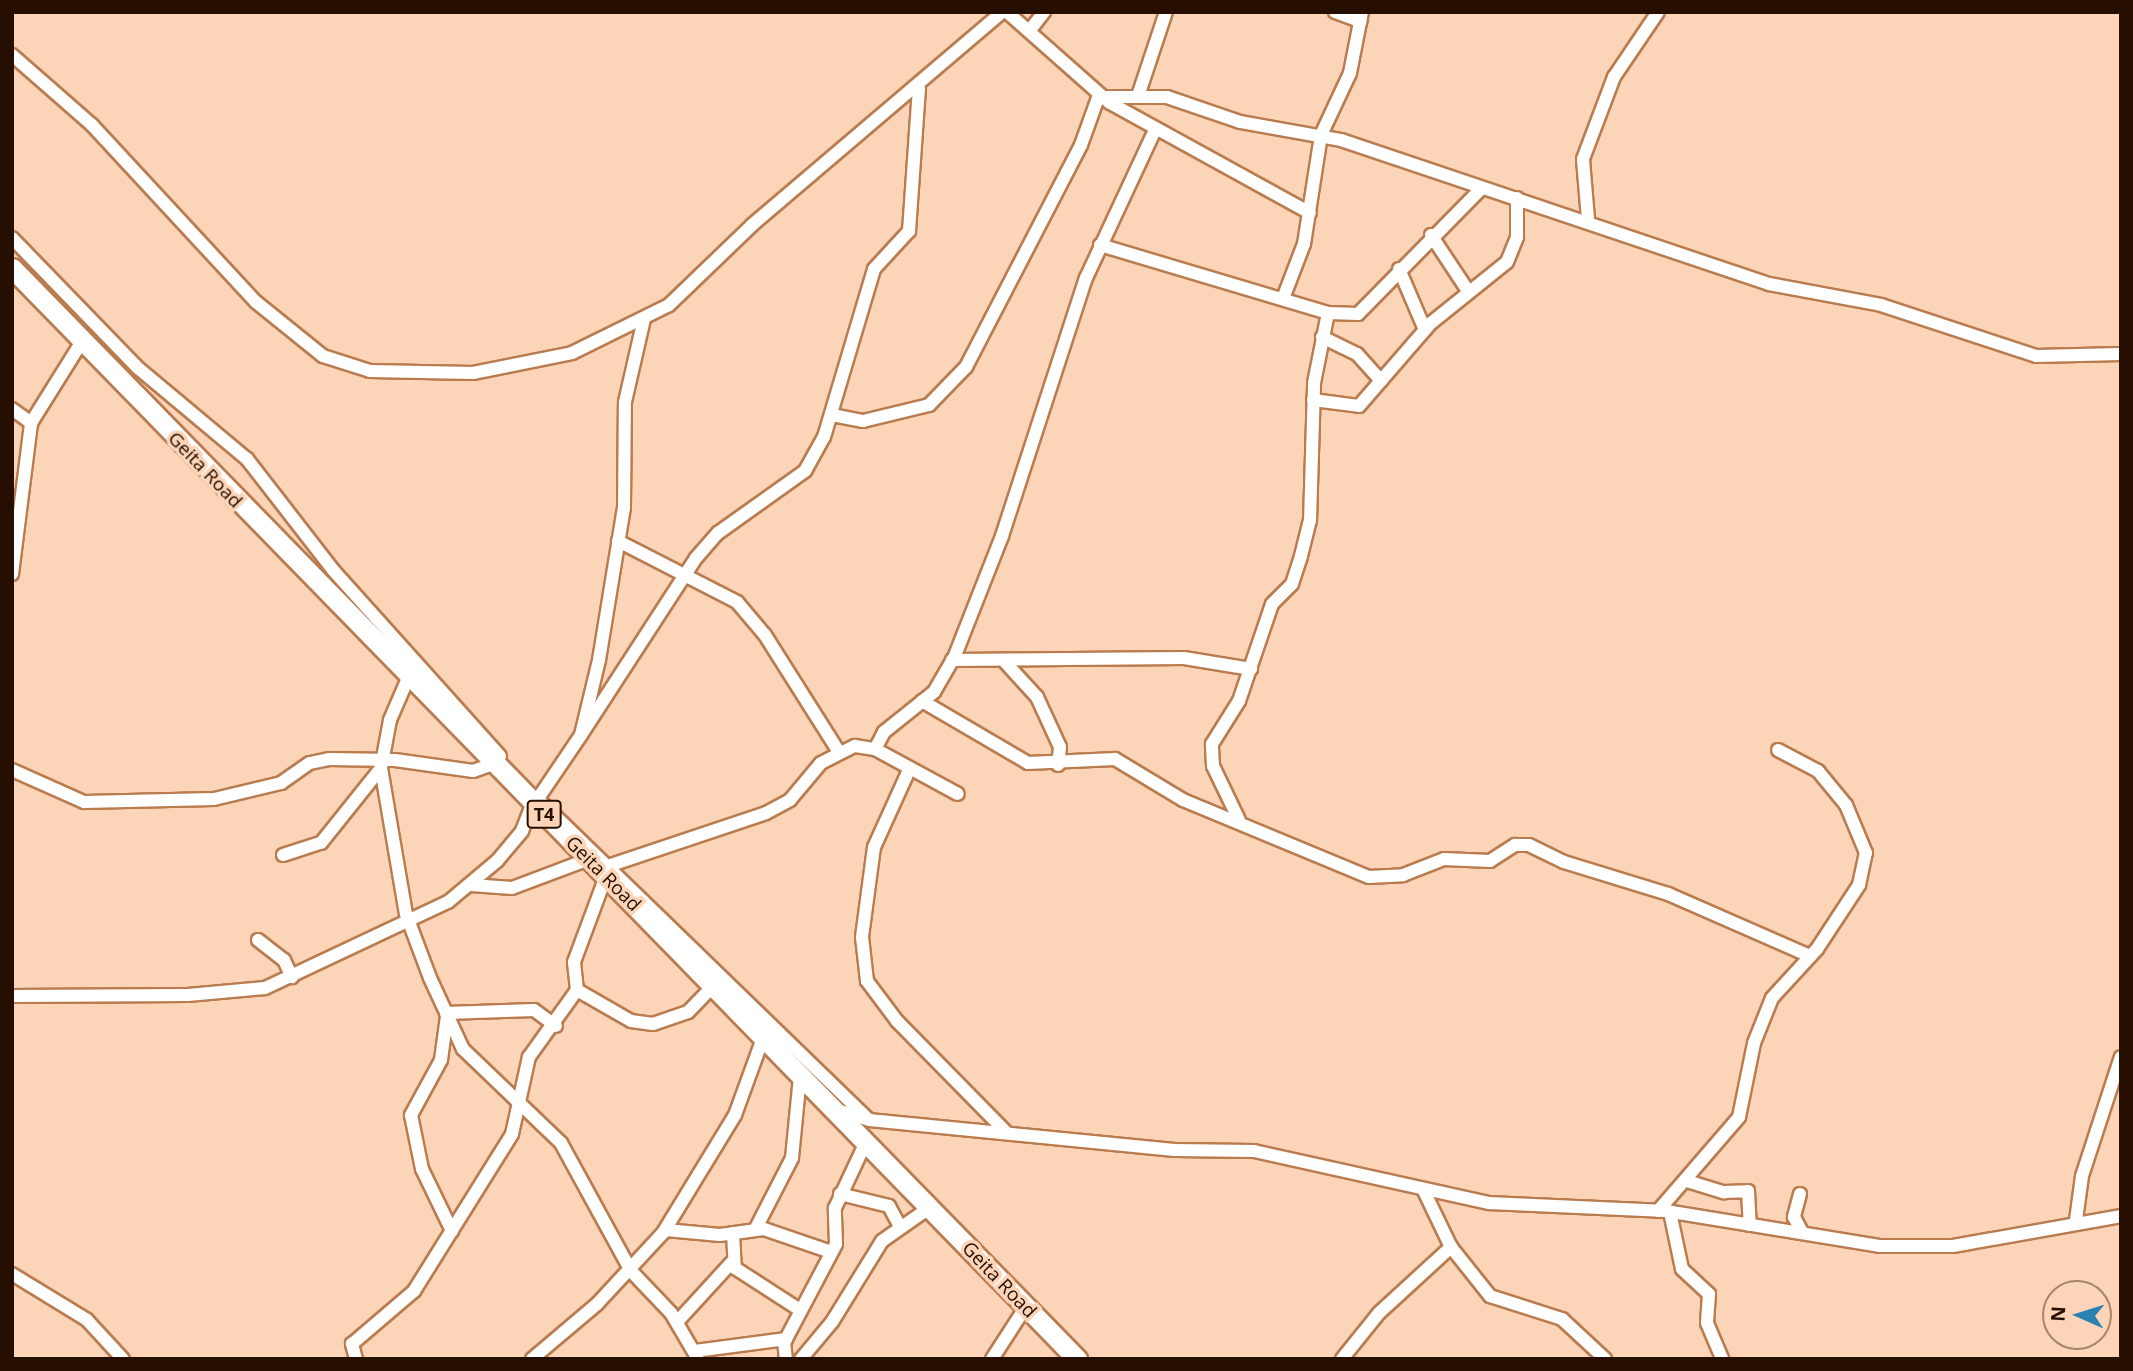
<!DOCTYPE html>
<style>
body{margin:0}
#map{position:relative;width:2133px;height:1371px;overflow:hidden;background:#fcd4b8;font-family:"Open Sans",sans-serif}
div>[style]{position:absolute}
.roads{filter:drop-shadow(2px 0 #ba7c4f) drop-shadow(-2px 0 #ba7c4f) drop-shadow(0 2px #ba7c4f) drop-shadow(0 -2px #ba7c4f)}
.minor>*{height:12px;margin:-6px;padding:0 6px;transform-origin:6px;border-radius:6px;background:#fff}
.trunk>*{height:19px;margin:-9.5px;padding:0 9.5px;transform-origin:9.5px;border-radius:9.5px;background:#fff}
span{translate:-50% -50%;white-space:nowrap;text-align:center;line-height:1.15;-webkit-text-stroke:7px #fcd4b8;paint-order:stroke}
.shield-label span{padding:2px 5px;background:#fcd4b8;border:2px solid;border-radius:5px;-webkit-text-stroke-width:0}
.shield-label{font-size:18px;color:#260f00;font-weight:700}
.street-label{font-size:19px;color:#260f00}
.frame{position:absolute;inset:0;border:14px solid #260f00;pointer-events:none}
.north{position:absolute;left:2042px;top:1280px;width:70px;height:70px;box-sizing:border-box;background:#fcd4b8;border:2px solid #a6856e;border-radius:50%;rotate:273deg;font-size:19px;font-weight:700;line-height:28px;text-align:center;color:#260f00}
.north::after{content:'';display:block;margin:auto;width:24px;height:32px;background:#2a82b1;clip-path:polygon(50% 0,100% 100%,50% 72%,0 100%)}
</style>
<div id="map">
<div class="roads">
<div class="minor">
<i style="left:1007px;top:12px;width:137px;rotate:41.5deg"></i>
<i style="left:1110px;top:103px;width:228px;rotate:28.8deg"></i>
<i style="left:1335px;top:12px;width:27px;rotate:20deg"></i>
<i style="left:1030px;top:30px;width:23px;rotate:-52deg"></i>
<i style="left:12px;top:55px;width:106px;rotate:41.2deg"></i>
<i style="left:92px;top:125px;width:241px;rotate:47.2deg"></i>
<i style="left:256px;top:302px;width:86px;rotate:38.9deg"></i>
<i style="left:323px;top:356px;width:49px;rotate:17.7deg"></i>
<i style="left:370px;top:371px;width:103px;rotate:1.1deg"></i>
<i style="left:473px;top:373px;width:101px;rotate:-11.4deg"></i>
<i style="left:572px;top:353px;width:108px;rotate:-26.3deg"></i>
<i style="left:669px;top:305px;width:115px;rotate:-43.9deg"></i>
<i style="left:752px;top:225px;width:328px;rotate:-40.4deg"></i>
<i style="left:1139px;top:93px;width:85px;rotate:-71.6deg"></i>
<i style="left:1102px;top:97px;width:65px"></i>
<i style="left:1167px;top:97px;width:77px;rotate:18.9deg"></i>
<i style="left:1240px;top:122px;width:103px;rotate:10.1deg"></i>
<i style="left:1341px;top:140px;width:452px;rotate:18.6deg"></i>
<i style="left:1769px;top:284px;width:114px;rotate:10.6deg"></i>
<i style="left:1881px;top:305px;width:163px;rotate:18.2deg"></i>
<i style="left:2036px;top:356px;width:85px;rotate:-1.3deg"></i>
<i style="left:1588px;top:219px;width:60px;rotate:-94.8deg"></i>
<i style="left:1583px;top:159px;width:88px;rotate:-69.3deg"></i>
<i style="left:1614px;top:77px;width:78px;rotate:-55.9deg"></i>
<i style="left:1431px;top:235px;width:67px;rotate:56.5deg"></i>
<i style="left:12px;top:238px;width:181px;rotate:45.9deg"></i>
<i style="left:138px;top:368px;width:142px;rotate:39.9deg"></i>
<i style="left:247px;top:459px;width:140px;rotate:52.2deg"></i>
<i style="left:333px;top:570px;width:250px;rotate:48.1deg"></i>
<i style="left:1100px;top:245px;width:238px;rotate:16.6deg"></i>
<i style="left:1328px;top:313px;width:30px;rotate:2deg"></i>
<i style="left:1358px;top:314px;width:175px;rotate:-45.5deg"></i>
<i style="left:1399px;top:269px;width:66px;rotate:66.9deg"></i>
<i style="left:1284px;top:296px;width:56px;rotate:-69deg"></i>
<i style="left:1304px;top:244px;width:110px;rotate:-81.1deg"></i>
<i style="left:1321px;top:135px;width:68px;rotate:-64.9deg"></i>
<i style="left:1350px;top:73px;width:62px;rotate:-78.9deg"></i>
<i style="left:1322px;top:337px;width:39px;rotate:26deg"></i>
<i style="left:1357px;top:354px;width:36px;rotate:48deg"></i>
<i style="left:1313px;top:400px;width:46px;rotate:7.4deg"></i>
<i style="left:1359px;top:406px;width:110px;rotate:-49.1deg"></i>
<i style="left:1431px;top:323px;width:97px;rotate:-38.8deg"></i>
<i style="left:1507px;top:262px;width:27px;rotate:-68deg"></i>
<i style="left:1517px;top:237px;width:39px;rotate:-90deg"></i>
<i style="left:12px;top:409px;width:24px;rotate:36deg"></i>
<i style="left:832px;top:415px;width:32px;rotate:11deg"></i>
<i style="left:863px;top:421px;width:68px;rotate:-13.6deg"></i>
<i style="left:929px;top:405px;width:53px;rotate:-45.8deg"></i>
<i style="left:966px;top:367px;width:250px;rotate:-62.6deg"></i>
<i style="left:1081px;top:145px;width:53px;rotate:-70.2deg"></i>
<i style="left:618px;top:541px;width:134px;rotate:27.1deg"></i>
<i style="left:737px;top:602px;width:43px;rotate:49.7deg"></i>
<i style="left:765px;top:635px;width:138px;rotate:57.7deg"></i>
<i style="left:12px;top:574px;width:152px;rotate:-82.8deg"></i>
<i style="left:31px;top:423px;width:94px;rotate:-58deg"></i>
<i style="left:952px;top:660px;width:232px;rotate:-0.5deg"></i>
<i style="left:1184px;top:658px;width:68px;rotate:9.3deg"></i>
<i style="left:1004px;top:661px;width:49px;rotate:47.5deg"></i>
<i style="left:1037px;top:697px;width:55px;rotate:65.3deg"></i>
<i style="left:1060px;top:747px;width:18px;rotate:96deg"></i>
<i style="left:409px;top:676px;width:48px;rotate:113.4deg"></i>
<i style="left:390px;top:720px;width:49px;rotate:100.6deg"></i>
<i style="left:381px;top:768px;width:148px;rotate:80.3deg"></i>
<i style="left:406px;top:914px;width:68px;rotate:69.4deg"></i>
<i style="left:430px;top:978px;width:78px;rotate:65.1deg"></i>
<i style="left:463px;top:1049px;width:136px;rotate:43.8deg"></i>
<i style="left:561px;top:1143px;width:146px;rotate:61.3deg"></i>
<i style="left:631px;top:1271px;width:58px;rotate:46.4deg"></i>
<i style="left:671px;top:1313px;width:53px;rotate:59.6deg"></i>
<i style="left:922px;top:701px;width:123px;rotate:30.3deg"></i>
<i style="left:1028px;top:763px;width:87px;rotate:-2.6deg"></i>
<i style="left:1115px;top:759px;width:79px;rotate:31.1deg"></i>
<i style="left:1183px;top:800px;width:201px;rotate:22.5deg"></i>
<i style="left:1369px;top:877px;width:34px;rotate:-3deg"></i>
<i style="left:1403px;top:875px;width:44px;rotate:-21.3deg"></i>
<i style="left:1444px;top:859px;width:46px;rotate:2.5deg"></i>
<i style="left:1490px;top:861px;width:30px;rotate:-33deg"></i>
<i style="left:1515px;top:845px;width:14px"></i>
<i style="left:1529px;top:845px;width:39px;rotate:26deg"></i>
<i style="left:1564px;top:862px;width:109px;rotate:17.1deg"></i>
<i style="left:1668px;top:894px;width:155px;rotate:23.6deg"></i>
<i style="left:581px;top:735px;width:211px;rotate:-57deg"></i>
<i style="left:696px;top:558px;width:33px;rotate:-49deg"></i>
<i style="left:718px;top:533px;width:107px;rotate:-35.5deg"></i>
<i style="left:805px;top:471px;width:39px;rotate:-61deg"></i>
<i style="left:824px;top:437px;width:175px;rotate:-73.4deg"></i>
<i style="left:874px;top:269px;width:52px;rotate:-47.4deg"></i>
<i style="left:909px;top:231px;width:143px;rotate:-86deg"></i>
<i style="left:875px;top:749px;width:19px;rotate:-62deg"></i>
<i style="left:884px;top:732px;width:64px;rotate:-38.7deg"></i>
<i style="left:934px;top:692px;width:39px;rotate:-60deg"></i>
<i style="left:954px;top:658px;width:131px;rotate:-68.5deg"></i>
<i style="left:1002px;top:536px;width:271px;rotate:-72deg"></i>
<i style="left:1086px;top:278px;width:163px;rotate:-65deg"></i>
<i style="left:12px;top:770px;width:79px;rotate:24deg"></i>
<i style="left:84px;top:802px;width:130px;rotate:-1.3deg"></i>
<i style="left:214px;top:799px;width:69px;rotate:-13.4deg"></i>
<i style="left:281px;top:783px;width:35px;rotate:-35deg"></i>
<i style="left:310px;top:763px;width:19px;rotate:-12deg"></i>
<i style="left:329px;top:759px;width:66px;rotate:0.9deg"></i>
<i style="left:395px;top:760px;width:79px;rotate:8deg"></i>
<i style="left:473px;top:771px;width:24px;rotate:-19deg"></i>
<i style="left:909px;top:770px;width:85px;rotate:114.4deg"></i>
<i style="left:874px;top:847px;width:91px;rotate:97.6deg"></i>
<i style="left:862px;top:937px;width:44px;rotate:83.5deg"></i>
<i style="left:867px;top:981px;width:50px;rotate:53.1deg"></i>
<i style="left:897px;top:1021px;width:154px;rotate:45.5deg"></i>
<i style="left:537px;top:800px;width:78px;rotate:-55.9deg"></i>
<i style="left:581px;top:735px;width:77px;rotate:-76.5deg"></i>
<i style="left:599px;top:660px;width:154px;rotate:-80.7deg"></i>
<i style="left:624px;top:508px;width:106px;rotate:-89.5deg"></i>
<i style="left:625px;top:402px;width:85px;rotate:-77.1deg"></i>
<i style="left:542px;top:803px;width:454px;rotate:44.1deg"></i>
<i style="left:1239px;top:820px;width:60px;rotate:-115.7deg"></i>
<i style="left:1213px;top:766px;width:22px;rotate:-93deg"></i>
<i style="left:1212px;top:744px;width:51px;rotate:-57.9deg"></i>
<i style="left:1239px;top:701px;width:102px;rotate:-71.2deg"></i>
<i style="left:1272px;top:604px;width:28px;rotate:-45deg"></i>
<i style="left:1292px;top:584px;width:29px;rotate:-72deg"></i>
<i style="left:1301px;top:556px;width:36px;rotate:-76deg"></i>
<i style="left:1310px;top:521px;width:138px;rotate:-88.3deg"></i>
<i style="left:1314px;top:383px;width:71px;rotate:-78.7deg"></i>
<i style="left:283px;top:855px;width:40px;rotate:-18deg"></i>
<i style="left:321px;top:843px;width:96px;rotate:-51.3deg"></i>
<i style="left:611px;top:865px;width:163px;rotate:-18.5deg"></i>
<i style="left:766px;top:813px;width:27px;rotate:-28deg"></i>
<i style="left:790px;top:800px;width:48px;rotate:-50deg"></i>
<i style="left:821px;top:763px;width:38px;rotate:-27deg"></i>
<i style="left:855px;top:746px;width:20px;rotate:9deg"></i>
<i style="left:875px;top:749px;width:94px;rotate:28.5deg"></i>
<i style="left:606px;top:876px;width:92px;rotate:110.4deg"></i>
<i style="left:574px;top:962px;width:28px;rotate:84deg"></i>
<i style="left:577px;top:990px;width:62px;rotate:29.9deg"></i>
<i style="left:631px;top:1021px;width:22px;rotate:8deg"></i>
<i style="left:653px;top:1024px;width:37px;rotate:-19deg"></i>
<i style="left:688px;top:1012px;width:36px;rotate:-46deg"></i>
<i style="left:471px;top:885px;width:41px;rotate:4.2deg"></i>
<i style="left:512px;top:888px;width:82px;rotate:-20.6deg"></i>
<i style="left:258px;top:940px;width:33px;rotate:38deg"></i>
<i style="left:284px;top:960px;width:19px;rotate:65deg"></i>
<i style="left:12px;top:996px;width:176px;rotate:-0.3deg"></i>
<i style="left:188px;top:995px;width:77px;rotate:-5.2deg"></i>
<i style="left:265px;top:988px;width:202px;rotate:-25.2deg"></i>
<i style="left:448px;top:902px;width:64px;rotate:-39.9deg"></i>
<i style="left:497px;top:861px;width:39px;rotate:-50deg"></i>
<i style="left:522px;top:831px;width:30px;rotate:-69deg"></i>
<i style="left:446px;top:1013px;width:88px;rotate:-2deg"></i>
<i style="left:534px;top:1010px;width:27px;rotate:36deg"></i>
<i style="left:447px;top:1016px;width:44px;rotate:97.8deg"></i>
<i style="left:441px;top:1060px;width:63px;rotate:118.6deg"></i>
<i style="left:411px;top:1115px;width:55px;rotate:78.5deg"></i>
<i style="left:422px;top:1169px;width:69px;rotate:64.2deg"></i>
<i style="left:837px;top:1110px;width:34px;rotate:17deg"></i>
<i style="left:869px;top:1120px;width:307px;rotate:5.6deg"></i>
<i style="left:1175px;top:1150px;width:79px;rotate:0.7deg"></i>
<i style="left:1254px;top:1151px;width:241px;rotate:12.5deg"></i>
<i style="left:1489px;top:1203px;width:177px;rotate:2.6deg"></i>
<i style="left:1666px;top:1211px;width:216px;rotate:9.3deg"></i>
<i style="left:1879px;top:1246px;width:74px"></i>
<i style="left:1953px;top:1246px;width:171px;rotate:-10.1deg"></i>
<i style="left:1687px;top:1181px;width:39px;rotate:17deg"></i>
<i style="left:1724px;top:1192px;width:24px;rotate:-2deg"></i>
<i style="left:1748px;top:1191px;width:34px;rotate:87deg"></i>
<i style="left:1424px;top:1191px;width:62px;rotate:64.3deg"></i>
<i style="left:1451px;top:1247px;width:63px;rotate:51.5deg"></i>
<i style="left:1490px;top:1296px;width:76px;rotate:17.7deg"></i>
<i style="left:1562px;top:1319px;width:59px;rotate:42.9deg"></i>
<i style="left:840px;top:1194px;width:50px;rotate:13.8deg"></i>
<i style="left:889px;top:1206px;width:21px;rotate:62deg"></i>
<i style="left:1800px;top:1194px;width:24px;rotate:105deg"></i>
<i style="left:1794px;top:1217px;width:17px;rotate:62deg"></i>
<i style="left:1658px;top:1211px;width:124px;rotate:-49.2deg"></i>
<i style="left:1739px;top:1117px;width:76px;rotate:-78.5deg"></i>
<i style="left:1754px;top:1043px;width:48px;rotate:-68.2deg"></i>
<i style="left:1772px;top:998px;width:67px;rotate:-47.4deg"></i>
<i style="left:1817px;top:949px;width:77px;rotate:-56.7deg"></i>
<i style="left:1859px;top:885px;width:33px;rotate:-78deg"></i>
<i style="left:1866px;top:853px;width:52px;rotate:-112.6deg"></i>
<i style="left:1846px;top:805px;width:44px;rotate:-129.5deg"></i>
<i style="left:1818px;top:771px;width:45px;rotate:-152.3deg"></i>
<i style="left:1670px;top:1212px;width:58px;rotate:78.1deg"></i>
<i style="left:1682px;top:1269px;width:37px;rotate:43deg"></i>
<i style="left:1709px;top:1294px;width:29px;rotate:94deg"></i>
<i style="left:1707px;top:1323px;width:39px;rotate:67deg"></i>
<i style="left:2076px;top:1220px;width:44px;rotate:-82.2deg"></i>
<i style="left:2082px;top:1176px;width:125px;rotate:-71.9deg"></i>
<i style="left:666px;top:1230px;width:54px;rotate:5.3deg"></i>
<i style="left:720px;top:1235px;width:44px;rotate:-7.8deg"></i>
<i style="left:764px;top:1229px;width:71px;rotate:18.9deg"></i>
<i style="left:755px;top:1230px;width:81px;rotate:-62.8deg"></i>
<i style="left:792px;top:1158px;width:82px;rotate:-84.4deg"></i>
<i style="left:733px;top:1233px;width:35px;rotate:87deg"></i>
<i style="left:735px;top:1268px;width:77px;rotate:32.9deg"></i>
<i style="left:12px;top:1274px;width:88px;rotate:31.5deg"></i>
<i style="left:87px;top:1320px;width:53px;rotate:47.3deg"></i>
<i style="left:677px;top:1322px;width:80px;rotate:-47.5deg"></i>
<i style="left:784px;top:1341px;width:18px;rotate:84deg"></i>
<i style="left:695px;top:1351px;width:92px;rotate:-7.5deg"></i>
<i style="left:786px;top:1339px;width:107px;rotate:-62.2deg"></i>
<i style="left:836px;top:1244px;width:36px;rotate:-92deg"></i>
<i style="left:835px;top:1208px;width:71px;rotate:-64.9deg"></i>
<i style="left:356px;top:1359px;width:16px;rotate:-105deg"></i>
<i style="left:352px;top:1344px;width:82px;rotate:-40.5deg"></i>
<i style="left:414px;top:1291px;width:185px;rotate:-58deg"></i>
<i style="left:512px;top:1134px;width:79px;rotate:-77.6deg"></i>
<i style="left:529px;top:1057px;width:82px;rotate:-54.4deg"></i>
<i style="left:532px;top:1359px;width:85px;rotate:-40.2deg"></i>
<i style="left:597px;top:1304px;width:97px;rotate:-47.1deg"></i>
<i style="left:663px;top:1233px;width:138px;rotate:-58.6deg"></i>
<i style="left:735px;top:1115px;width:82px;rotate:-70deg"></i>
<i style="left:801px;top:1359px;width:48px;rotate:-50deg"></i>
<i style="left:832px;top:1322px;width:95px;rotate:-58.3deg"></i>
<i style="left:882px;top:1241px;width:57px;rotate:-35.1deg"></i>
<i style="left:992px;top:1359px;width:61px;rotate:-57.1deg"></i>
<i style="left:1342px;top:1359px;width:59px;rotate:-51.2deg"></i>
<i style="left:1379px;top:1313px;width:98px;rotate:-42.5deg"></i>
</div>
<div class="trunk">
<i style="left:12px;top:268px;width:1525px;rotate:45.69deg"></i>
</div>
</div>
<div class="shield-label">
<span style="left:544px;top:814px">T4</span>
</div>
<div class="street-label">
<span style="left:205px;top:470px;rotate:46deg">Geita Road</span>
<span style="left:603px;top:874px;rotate:45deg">Geita Road</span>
<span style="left:999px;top:1280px;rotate:46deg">Geita Road</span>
</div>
<div class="frame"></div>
<div class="north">N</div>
</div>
